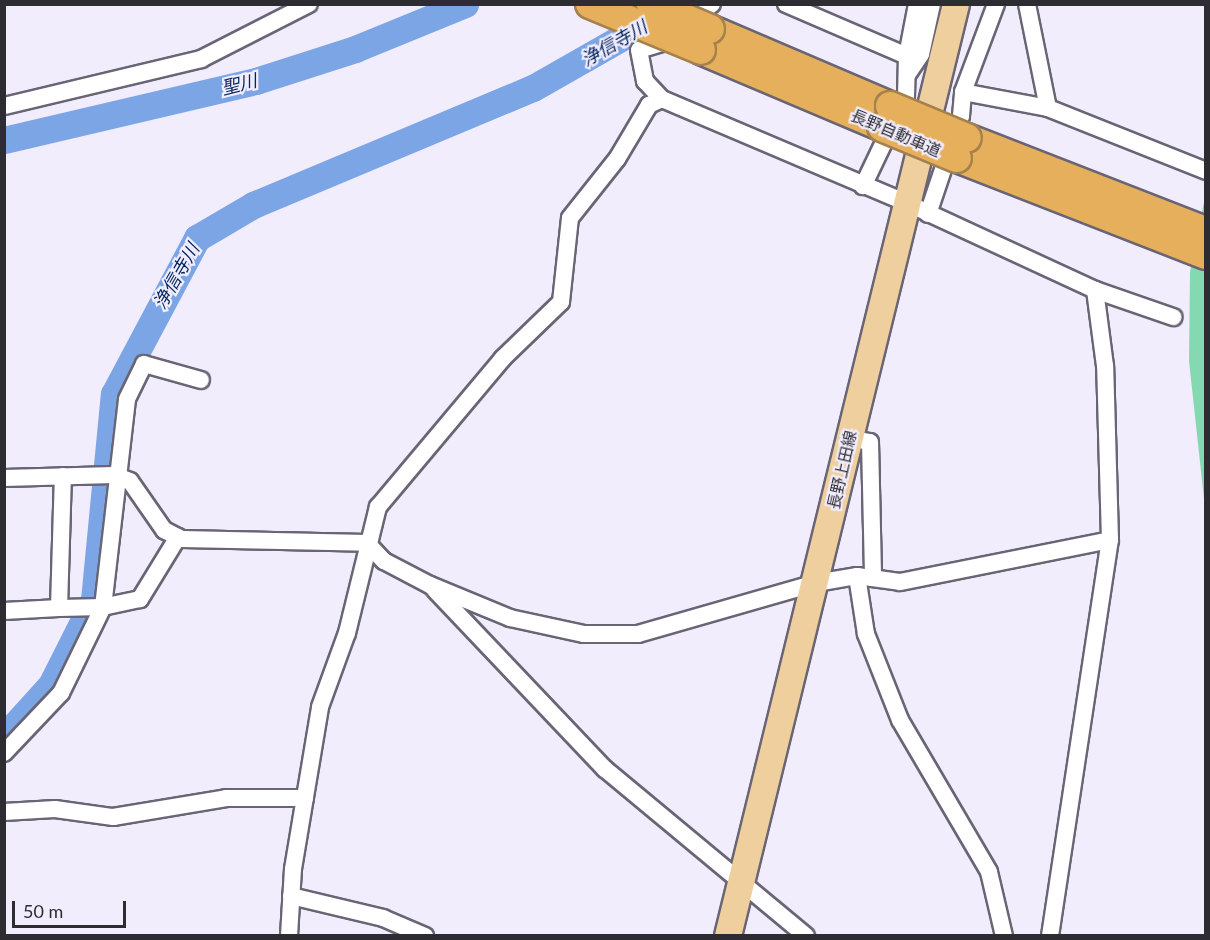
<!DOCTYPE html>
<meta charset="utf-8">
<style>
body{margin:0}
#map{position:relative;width:1210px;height:940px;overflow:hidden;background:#f1edfc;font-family:Lato,"Noto Sans JP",sans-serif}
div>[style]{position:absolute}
.green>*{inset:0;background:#85d9b1}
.river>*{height:27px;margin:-13.5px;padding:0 13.5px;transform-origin:13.5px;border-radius:13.5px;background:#7ca5e6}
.roads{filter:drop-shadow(2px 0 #696575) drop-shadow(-2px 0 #696575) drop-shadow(0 2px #696575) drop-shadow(0 -2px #696575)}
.street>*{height:16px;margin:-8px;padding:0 8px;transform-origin:8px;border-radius:8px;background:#fff}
.primary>*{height:26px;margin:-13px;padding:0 13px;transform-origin:13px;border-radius:13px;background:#efcf9d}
.highway>*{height:28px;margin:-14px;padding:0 14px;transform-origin:14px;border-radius:14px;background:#e5af5c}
.bridges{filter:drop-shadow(2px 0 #a5814e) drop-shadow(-2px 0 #a5814e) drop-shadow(0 2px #a5814e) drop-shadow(0 -2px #a5814e)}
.highway-bridge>*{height:28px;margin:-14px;padding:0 14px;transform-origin:14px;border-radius:14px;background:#e5af5c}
span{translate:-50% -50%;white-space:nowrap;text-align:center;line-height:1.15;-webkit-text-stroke:4.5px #f1edfc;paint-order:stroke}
.street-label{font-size:16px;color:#2d2c33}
.water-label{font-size:18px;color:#02255d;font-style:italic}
.frame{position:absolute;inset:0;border:6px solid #2d2c33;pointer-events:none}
.scale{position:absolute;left:12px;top:901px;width:114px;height:27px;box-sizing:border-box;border:3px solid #2d2c33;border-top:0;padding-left:8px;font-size:18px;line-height:21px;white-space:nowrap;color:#2d2c33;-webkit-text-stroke:4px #f1edfc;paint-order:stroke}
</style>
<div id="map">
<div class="green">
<i style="clip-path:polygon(1205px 197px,1205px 508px,1189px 361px,1190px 272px)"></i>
</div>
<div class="river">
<i style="left:4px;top:140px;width:259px;rotate:-13.2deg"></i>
<i style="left:256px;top:81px;width:104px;rotate:-17.9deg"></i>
<i style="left:355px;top:49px;width:119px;rotate:-22.2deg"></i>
<i style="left:4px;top:737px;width:70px;rotate:-47.9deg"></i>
<i style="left:51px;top:685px;width:95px;rotate:-63.2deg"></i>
<i style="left:94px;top:600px;width:207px;rotate:-84.5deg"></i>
<i style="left:114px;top:394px;width:177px;rotate:-62deg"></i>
<i style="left:197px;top:238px;width:65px;rotate:-30.5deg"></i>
<i style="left:253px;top:205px;width:303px;rotate:-22.7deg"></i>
<i style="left:533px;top:88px;width:145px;rotate:-29.7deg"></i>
</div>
<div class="roads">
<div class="street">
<i style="left:712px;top:4px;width:60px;rotate:141deg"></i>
<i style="left:665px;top:42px;width:27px;rotate:163deg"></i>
<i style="left:639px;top:50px;width:32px;rotate:79deg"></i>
<i style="left:645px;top:81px;width:25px;rotate:47deg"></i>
<i style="left:662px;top:99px;width:266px;rotate:23deg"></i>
<i style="left:907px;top:203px;width:207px;rotate:24.8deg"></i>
<i style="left:1095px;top:290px;width:83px;rotate:19.1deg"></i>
<i style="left:786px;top:4px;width:132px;rotate:23.3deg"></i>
<i style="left:907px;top:56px;width:40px;rotate:91.4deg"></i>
<i style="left:906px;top:96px;width:100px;rotate:115.5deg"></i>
<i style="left:1027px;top:4px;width:106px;rotate:78.6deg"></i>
<i style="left:907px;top:56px;width:53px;rotate:-79.1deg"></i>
<i style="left:907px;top:75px;width:25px;rotate:-56deg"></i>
<i style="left:921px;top:54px;width:51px;rotate:-77.6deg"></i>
<i style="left:963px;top:92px;width:94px;rotate:-69.4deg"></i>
<i style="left:4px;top:106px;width:203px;rotate:-13.4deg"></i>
<i style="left:201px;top:59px;width:121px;rotate:-27deg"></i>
<i style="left:928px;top:214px;width:103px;rotate:-71.4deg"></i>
<i style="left:961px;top:116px;width:24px;rotate:-85deg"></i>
<i style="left:963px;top:92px;width:86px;rotate:10.7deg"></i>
<i style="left:1048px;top:108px;width:170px;rotate:21.7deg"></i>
<i style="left:849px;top:438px;width:21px;rotate:11deg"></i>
<i style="left:870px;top:442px;width:136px;rotate:88.7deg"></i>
<i style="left:4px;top:478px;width:110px;rotate:-1.6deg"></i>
<i style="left:114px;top:475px;width:17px;rotate:21deg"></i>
<i style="left:130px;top:481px;width:60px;rotate:55.2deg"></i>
<i style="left:164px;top:530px;width:20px;rotate:27deg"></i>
<i style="left:182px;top:539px;width:185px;rotate:1.2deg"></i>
<i style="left:367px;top:543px;width:25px;rotate:47deg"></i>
<i style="left:384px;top:561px;width:52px;rotate:27.6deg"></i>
<i style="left:430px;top:585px;width:87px;rotate:22.4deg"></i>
<i style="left:510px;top:618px;width:76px;rotate:12.2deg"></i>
<i style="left:584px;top:634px;width:54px"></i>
<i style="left:638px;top:634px;width:185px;rotate:-16deg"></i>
<i style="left:816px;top:583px;width:42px;rotate:-9.7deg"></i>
<i style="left:857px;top:576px;width:43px;rotate:7.9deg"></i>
<i style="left:900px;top:582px;width:214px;rotate:-11.3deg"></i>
<i style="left:178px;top:537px;width:73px;rotate:121.5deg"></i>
<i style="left:140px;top:599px;width:38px;rotate:168deg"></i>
<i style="left:103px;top:607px;width:209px;rotate:-83.4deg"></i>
<i style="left:127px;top:399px;width:39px;rotate:-64deg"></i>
<i style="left:144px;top:364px;width:59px;rotate:15.7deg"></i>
<i style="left:857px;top:576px;width:59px;rotate:81.2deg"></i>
<i style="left:866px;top:634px;width:92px;rotate:68.4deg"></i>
<i style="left:900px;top:720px;width:176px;rotate:59.6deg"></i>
<i style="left:989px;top:872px;width:66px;rotate:76.8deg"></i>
<i style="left:435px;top:590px;width:247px;rotate:46.5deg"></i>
<i style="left:605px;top:769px;width:261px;rotate:39.7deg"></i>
<i style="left:4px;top:611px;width:55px;rotate:-3.1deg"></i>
<i style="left:59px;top:608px;width:132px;rotate:-88.3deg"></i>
<i style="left:4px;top:753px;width:83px;rotate:-46.5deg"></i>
<i style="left:61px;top:693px;width:96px;rotate:-64deg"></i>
<i style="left:103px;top:607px;width:44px;rotate:178.7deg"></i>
<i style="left:4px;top:812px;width:51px;rotate:-3.4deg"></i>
<i style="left:55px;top:809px;width:59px;rotate:7.9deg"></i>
<i style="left:113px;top:817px;width:115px;rotate:-9.5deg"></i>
<i style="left:226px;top:798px;width:79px"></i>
<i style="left:291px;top:896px;width:95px;rotate:13.4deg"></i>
<i style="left:383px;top:918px;width:46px;rotate:23.2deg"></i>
<i style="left:289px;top:936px;width:67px;rotate:-86.6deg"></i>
<i style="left:293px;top:869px;width:164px;rotate:-80.5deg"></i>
<i style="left:320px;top:707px;width:79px;rotate:-70deg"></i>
<i style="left:347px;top:633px;width:130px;rotate:-76.2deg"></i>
<i style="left:378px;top:507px;width:193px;rotate:-50deg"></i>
<i style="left:502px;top:359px;width:82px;rotate:-44deg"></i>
<i style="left:561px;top:302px;width:84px;rotate:-83.9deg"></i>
<i style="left:570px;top:218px;width:75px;rotate:-51.5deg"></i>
<i style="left:617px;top:159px;width:63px;rotate:-59.3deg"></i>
<i style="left:649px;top:105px;width:14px;rotate:-25deg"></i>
<i style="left:1050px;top:936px;width:401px;rotate:-81.4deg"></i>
<i style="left:1110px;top:540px;width:174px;rotate:-91.6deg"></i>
<i style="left:1105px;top:366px;width:77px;rotate:-97.5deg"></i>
</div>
<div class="primary">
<i style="left:728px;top:936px;width:959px;rotate:-76.25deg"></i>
</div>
<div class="highway">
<i style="left:710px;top:29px;width:196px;rotate:23.2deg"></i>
<i style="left:701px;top:50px;width:197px;rotate:23deg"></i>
<i style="left:967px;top:138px;width:256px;rotate:21.3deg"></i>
<i style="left:957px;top:158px;width:267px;rotate:21.3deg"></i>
</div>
</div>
<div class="bridges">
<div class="highway-bridge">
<i style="left:590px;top:4px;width:120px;rotate:22.5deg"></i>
<i style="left:651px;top:4px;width:64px;rotate:23deg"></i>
<i style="left:890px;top:106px;width:83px;rotate:22.6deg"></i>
<i style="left:882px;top:127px;width:81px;rotate:22.5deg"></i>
</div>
</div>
<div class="street-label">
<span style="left:896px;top:133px;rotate:23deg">長野自動車道</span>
<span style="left:842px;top:470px;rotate:-77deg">長野上田線</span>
</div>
<div class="water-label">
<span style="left:614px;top:43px;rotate:-30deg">浄信寺川</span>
<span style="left:239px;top:84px;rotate:-14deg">聖川</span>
<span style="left:176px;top:276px;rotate:-60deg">浄信寺川</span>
</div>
<div class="frame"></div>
<div class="scale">50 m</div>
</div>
